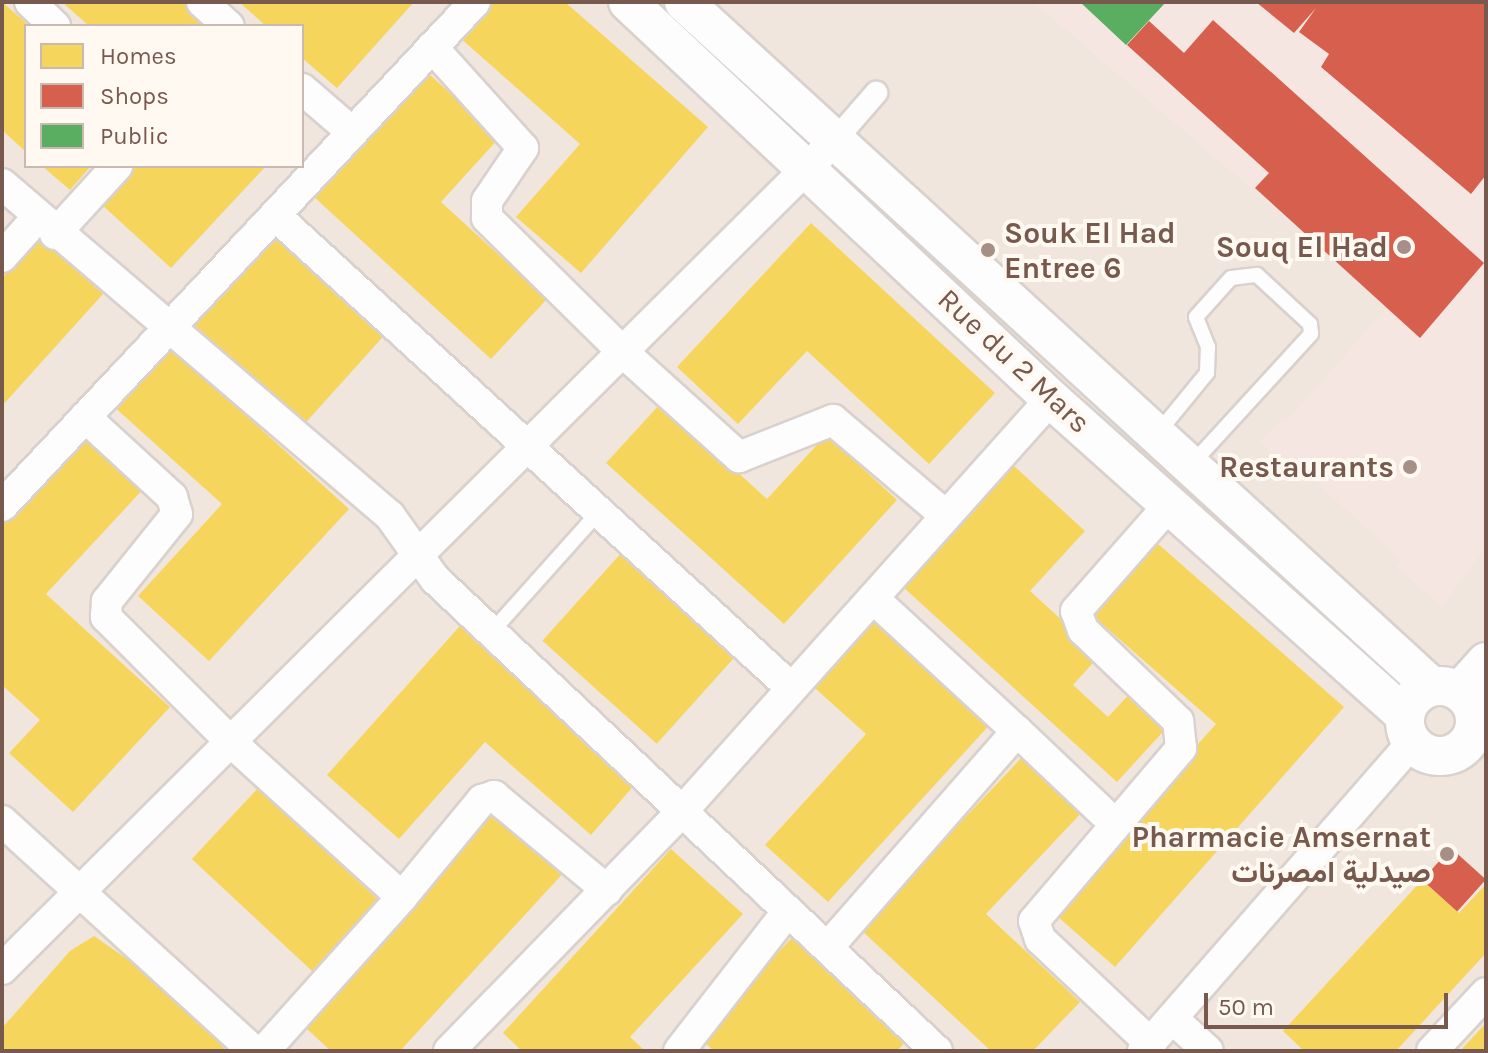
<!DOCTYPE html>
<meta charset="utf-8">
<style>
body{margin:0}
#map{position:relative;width:1488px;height:1053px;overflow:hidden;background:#f9f4ef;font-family:Karla,Vazirmatn,sans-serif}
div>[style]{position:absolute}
.residential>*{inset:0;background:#f1e6dd}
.commercial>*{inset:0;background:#f6e6e1}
.homes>*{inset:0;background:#f6d55c;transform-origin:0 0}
.shops>*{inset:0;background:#d6604d;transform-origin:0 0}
.public>*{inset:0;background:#5aae61}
.roads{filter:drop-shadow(2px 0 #d8d1cd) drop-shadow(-2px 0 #d8d1cd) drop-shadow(0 2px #d8d1cd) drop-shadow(0 -2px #d8d1cd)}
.service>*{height:14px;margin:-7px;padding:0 7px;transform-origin:7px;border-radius:7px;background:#fefdfd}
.pedestrian>*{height:22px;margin:-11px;padding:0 11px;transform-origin:11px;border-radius:11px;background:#fefdfd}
.minor>*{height:30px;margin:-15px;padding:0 15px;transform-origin:15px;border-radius:15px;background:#fefdfd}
.tertiary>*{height:38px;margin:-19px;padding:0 19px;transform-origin:19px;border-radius:19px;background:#fefdfd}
.tertiary>.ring{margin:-19px;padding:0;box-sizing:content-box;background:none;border:38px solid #fefdfd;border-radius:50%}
.dots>*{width:22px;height:22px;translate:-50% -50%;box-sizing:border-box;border:4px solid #fff9f2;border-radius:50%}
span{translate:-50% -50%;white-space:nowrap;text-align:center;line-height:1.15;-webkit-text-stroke:8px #fff9f2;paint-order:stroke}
.poi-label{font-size:30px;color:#78594e;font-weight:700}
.left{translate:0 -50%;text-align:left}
.right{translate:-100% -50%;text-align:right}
.street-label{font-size:30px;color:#78594e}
.frame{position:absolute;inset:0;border:4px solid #78594e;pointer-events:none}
.legend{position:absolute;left:24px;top:24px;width:280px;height:144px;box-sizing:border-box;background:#fff9f2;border:2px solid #c9b9b0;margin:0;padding:10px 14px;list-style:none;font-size:24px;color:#78594e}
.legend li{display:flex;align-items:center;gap:16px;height:40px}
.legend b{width:40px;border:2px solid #c9b9b0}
.scale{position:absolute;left:1204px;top:993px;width:244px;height:36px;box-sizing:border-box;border:4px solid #78594e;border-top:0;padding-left:10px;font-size:24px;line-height:28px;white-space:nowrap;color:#78594e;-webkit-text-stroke:6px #fff9f2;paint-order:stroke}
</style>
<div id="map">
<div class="residential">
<i style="clip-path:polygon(evenodd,2px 2px,1486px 2px,1486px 1051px,2px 1051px,2px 2px,26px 26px,302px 26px,302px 166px,26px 166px,26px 26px)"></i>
</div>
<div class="commercial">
<i style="clip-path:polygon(1034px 2px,1486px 2px,1486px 547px,1442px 606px,1397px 567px,1402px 560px,1288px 457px,1282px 463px,1260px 442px,1281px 420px,1285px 423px,1389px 306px)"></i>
</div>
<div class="homes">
<i style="clip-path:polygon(2px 2px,30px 26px,26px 152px,2px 130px)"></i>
<i style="clip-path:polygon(62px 2px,191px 2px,217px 26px,89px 26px)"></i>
<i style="clip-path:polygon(239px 2px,414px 2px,337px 88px,302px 58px,302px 26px,266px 26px)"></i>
<i style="clip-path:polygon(488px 2px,565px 2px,708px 127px,581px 273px,516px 217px,580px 144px,458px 36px)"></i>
<i style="clip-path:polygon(428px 73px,499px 138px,441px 202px,547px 299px,491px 359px,314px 197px)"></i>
<i style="clip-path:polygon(42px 166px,91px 166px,70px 190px)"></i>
<i style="clip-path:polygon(135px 166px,266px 166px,171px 268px,101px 204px)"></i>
<i style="clip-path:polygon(811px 223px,995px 393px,929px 464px,807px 351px,738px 424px,677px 367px)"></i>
<i style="left:271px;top:231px;width:154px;height:121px;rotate:42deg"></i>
<i style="clip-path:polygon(39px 237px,103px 294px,2px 406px,2px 278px)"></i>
<i style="clip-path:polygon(167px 344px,349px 509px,209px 661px,138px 596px,222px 504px,112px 405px)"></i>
<i style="clip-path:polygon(661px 403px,767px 499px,826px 435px,897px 500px,784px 624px,606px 463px)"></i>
<i style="clip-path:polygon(85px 430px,146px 486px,46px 594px,170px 707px,73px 812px,9px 753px,40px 720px,2px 685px,2px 520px)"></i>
<i style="clip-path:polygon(1014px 466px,1085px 531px,1030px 591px,1100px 655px,1073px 685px,1108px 717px,1134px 689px,1171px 723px,1117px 782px,903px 587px)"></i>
<i style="clip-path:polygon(1157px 543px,1344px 707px,1115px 967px,1050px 910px,1216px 724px,1093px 616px)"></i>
<i style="left:624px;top:550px;width:154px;height:122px;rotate:42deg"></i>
<i style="clip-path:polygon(871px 608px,994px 720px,828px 902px,765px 845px,866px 734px,806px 680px)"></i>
<i style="clip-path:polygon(467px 618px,644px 774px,591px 835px,485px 742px,399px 839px,327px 775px)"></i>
<i style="clip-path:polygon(1026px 753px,1085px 809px,986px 914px,1080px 1002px,1033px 1051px,991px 1051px,860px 929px)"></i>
<i style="left:258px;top:788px;width:168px;height:97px;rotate:43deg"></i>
<i style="clip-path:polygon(495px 804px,567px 869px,400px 1051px,331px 1051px,297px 1020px)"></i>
<i style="clip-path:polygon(671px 849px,743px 914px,630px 1037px,645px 1051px,522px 1051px,503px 1033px)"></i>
<i style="clip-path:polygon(1422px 880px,1459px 913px,1486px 884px,1486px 953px,1396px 1051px,1304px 1051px,1283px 1031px)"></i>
<i style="clip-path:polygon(798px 931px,912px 1035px,897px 1051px,714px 1051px,700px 1038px)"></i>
<i style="clip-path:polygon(94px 936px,153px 977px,227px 1051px,2px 1051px,2px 1028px,70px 951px)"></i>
<i style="clip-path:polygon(1486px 1023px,1486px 1051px,1460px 1051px)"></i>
</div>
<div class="shops">
<i style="clip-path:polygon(1256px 2px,1486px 2px,1486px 175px,1471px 194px,1321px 67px,1329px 54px,1299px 32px,1316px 8px,1294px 33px)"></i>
<i style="clip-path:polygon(1213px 20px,1484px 263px,1420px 338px,1255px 188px,1269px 173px,1127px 45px,1149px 21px,1184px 53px)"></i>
<i style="left:1451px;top:848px;width:47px;height:43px;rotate:42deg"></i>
</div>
<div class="public">
<i style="clip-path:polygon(1080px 2px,1166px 2px,1126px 45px)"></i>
</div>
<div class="roads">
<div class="service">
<i style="left:1157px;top:434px;width:79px;rotate:-50.7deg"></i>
<i style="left:1207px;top:373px;width:26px;rotate:-88deg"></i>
<i style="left:1208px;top:347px;width:32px;rotate:-112deg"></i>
<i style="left:1196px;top:317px;width:52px;rotate:-48.1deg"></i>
<i style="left:1231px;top:278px;width:26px;rotate:-7deg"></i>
<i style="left:1257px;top:275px;width:72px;rotate:42.8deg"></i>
<i style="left:1310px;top:324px;width:10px;rotate:84deg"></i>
<i style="left:1311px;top:334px;width:176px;rotate:132.5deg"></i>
<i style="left:495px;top:628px;width:152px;rotate:-48.2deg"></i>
</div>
<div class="pedestrian">
<i style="left:837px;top:138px;width:60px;rotate:-49.1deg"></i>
</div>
<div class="minor">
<i style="left:30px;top:2px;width:35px;rotate:44deg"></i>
<i style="left:202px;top:2px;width:36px;rotate:42deg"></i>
<i style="left:432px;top:47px;width:136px;rotate:48deg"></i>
<i style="left:523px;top:148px;width:64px;rotate:124.2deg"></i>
<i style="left:487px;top:201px;width:17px;rotate:90deg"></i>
<i style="left:487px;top:218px;width:194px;rotate:44.6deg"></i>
<i style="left:625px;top:354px;width:154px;rotate:42.1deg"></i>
<i style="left:739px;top:457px;width:101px;rotate:-21.5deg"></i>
<i style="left:833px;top:420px;width:147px;rotate:40.3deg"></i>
<i style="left:302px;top:89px;width:66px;rotate:40.7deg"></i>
<i style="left:2px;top:184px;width:511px;rotate:40.55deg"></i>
<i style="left:390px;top:516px;width:77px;rotate:54.5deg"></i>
<i style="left:435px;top:579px;width:689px;rotate:43.24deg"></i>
<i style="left:277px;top:217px;width:694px;rotate:42.49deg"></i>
<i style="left:55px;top:234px;width:92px;rotate:-47.6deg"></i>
<i style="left:2px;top:257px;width:52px;rotate:-48.1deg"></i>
<i style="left:85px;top:417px;width:118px;rotate:42.6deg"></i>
<i style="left:172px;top:497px;width:18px;rotate:74deg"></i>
<i style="left:177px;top:514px;width:112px;rotate:128.8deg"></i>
<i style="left:107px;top:601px;width:16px;rotate:94deg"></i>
<i style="left:106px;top:617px;width:178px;rotate:45deg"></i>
<i style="left:232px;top:743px;width:229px;rotate:42.2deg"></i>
<i style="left:402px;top:897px;width:126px;rotate:-50.5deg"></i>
<i style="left:482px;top:800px;width:13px;rotate:-18deg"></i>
<i style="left:494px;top:796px;width:147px;rotate:39.8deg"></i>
<i style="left:2px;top:506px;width:691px;rotate:-46.82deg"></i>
<i style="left:1017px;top:731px;width:131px;rotate:43.5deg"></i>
<i style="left:2px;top:821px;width:341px;rotate:42.4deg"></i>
<i style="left:828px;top:947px;width:287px;rotate:-48.8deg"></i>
<i style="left:1017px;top:731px;width:196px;rotate:-137.3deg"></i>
<i style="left:2px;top:969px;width:1178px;rotate:-44.86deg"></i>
<i style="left:1173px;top:1019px;width:47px;rotate:42.4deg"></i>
<i style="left:1150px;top:1043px;width:151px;rotate:-136.6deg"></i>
<i style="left:1040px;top:939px;width:19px;rotate:-108deg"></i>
<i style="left:1034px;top:921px;width:227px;rotate:-49.6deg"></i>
<i style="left:1181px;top:748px;width:27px;rotate:-96deg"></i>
<i style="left:1178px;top:721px;width:132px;rotate:-136.2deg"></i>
<i style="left:1083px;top:630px;width:20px;rotate:-110deg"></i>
<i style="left:1076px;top:611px;width:144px;rotate:-48.7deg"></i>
<i style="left:264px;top:1051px;width:207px;rotate:-48.1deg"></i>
<i style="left:449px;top:1051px;width:339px;rotate:-45.8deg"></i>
<i style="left:685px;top:808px;width:549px;rotate:-48.18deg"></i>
<i style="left:679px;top:1051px;width:177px;rotate:-52.1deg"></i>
<i style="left:1143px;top:1051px;width:409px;rotate:-48.9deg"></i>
<i style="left:1432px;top:1051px;width:79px;rotate:-47deg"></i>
</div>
<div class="tertiary">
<i style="left:628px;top:2px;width:580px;rotate:43.18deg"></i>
<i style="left:1051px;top:399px;width:475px;rotate:41.8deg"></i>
<i style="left:684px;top:2px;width:1013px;rotate:42.48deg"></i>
<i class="ring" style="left:1405px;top:686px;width:32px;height:32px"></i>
<i style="left:1460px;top:691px;width:39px;rotate:-48deg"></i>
</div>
</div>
<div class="dots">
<i style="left:1404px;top:247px;background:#a58f86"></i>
<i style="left:988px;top:250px;background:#a58f86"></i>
<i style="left:1410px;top:467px;background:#a58f86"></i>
<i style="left:1447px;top:854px;background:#a58f86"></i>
</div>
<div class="poi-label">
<span class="left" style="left:1004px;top:250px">Souk El Had<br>Entree 6</span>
<span class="right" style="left:1388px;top:247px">Souq El Had</span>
<span class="right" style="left:1394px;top:467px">Restaurants</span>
<span class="right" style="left:1431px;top:854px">Pharmacie Amsernat<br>صيدلية امصرنات</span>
</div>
<div class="street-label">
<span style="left:1014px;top:361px;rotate:43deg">Rue du 2 Mars</span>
</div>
<div class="frame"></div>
<ul class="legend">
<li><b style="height:22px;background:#f6d55c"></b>Homes</li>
<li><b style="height:22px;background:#d6604d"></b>Shops</li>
<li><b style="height:22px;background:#5aae61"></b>Public</li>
</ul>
<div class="scale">50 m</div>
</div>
